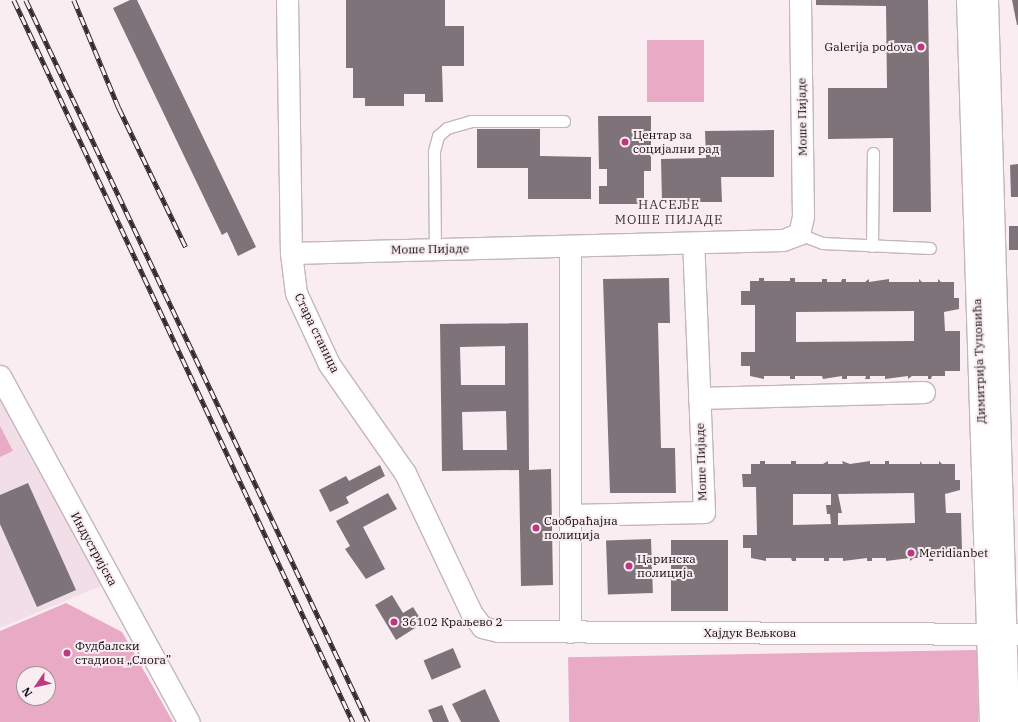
<!DOCTYPE html>
<meta charset="utf-8">
<style>
body{margin:0}
#map{position:relative;width:1018px;height:722px;overflow:hidden;background:#faedf2;font-family:"IBM Plex Serif",serif}
div>[style]{position:absolute}
.built>*{inset:0;background:#f2dee7}
.green>*{inset:0;background:#e9aac6;transform-origin:0 0}
.building>*{inset:0;background:#7e7378;transform-origin:0 0}
.roads{filter:drop-shadow(1px 0 #c3b7bc) drop-shadow(-1px 0 #c3b7bc) drop-shadow(0 1px #c3b7bc) drop-shadow(0 -1px #c3b7bc)}
.service>*{height:11px;margin:-5.5px;padding:0 5.5px;transform-origin:5.5px;border-radius:5.5px;background:#fff}
.minor>*{height:21px;margin:-10.5px;padding:0 10.5px;transform-origin:10.5px;border-radius:10.5px;background:#fff}
.primary>*{height:22px;margin:-11px;padding:0 11px;transform-origin:11px;border-radius:11px;background:#fff}
.rail>*{height:4.5px;margin-top:-2.25px;transform-origin:0;background:repeating-linear-gradient(90deg,#faedf2 0 9px,#2e292b 0 18px);box-sizing:border-box;border-block:1px solid #2e292b}
.dots>*{width:11px;height:11px;translate:-50% -50%;box-sizing:border-box;border:2px solid #faedf2;border-radius:50%}
span{translate:-50% -50%;white-space:nowrap;text-align:center;line-height:1.15;-webkit-text-stroke:4px #faedf2;paint-order:stroke}
.poi-label{font-size:12px;color:#120e10}
.right{translate:-100% -50%;text-align:right}
.left{translate:0 -50%;text-align:left}
.street-label{font-size:12px;color:#120e10}
.neighbourhood-label{font-size:13px;color:#393034;letter-spacing:1px}
.north{position:absolute;left:16px;top:666px;width:40px;height:40px;box-sizing:border-box;background:#faedf2;border:1px solid #9d9498;border-radius:50%;rotate:236deg;font-size:11px;font-weight:700;line-height:16px;text-align:center;color:#120e10}
.north::after{content:'';display:block;margin:auto;width:14px;height:18px;background:#bc3981;clip-path:polygon(50% 0,100% 100%,50% 72%,0 100%)}
</style>
<div id="map">
<div class="built">
<i style="clip-path:polygon(0 376px,113px 581px,0 628px)"></i>
</div>
<div class="green">
<i style="left:647px;top:40px;width:57px;height:62px"></i>
<i style="clip-path:polygon(0 426px,13px 451px,0 457px)"></i>
<i style="clip-path:polygon(evenodd,66px 603px,122px 632px,173px 722px,0 722px,0 631px,66px 603px,24px 674px,48px 674px,48px 698px,24px 698px,24px 674px)"></i>
<i style="left:977px;top:650px;width:72px;height:409px;rotate:89deg"></i>
</div>
<div class="building">
<i style="clip-path:polygon(130px 0,137px 0,256px 247px,238px 256px,227px 232px,222px 235px,113px 8px)"></i>
<i style="clip-path:polygon(346px 0,445px 0,445px 26px,464px 26px,464px 66px,442px 66px,443px 102px,425px 102px,425px 94px,404px 94px,404px 106px,365px 106px,365px 98px,353px 98px,353px 68px,346px 68px)"></i>
<i style="clip-path:polygon(816px 0,928px 0,931px 212px,893px 212px,893px 138px,828px 139px,828px 88px,887px 88px,886px 6px,816px 5px)"></i>
<i style="clip-path:polygon(1012px 0,1018px 0,1018px 25px,1017px 25px)"></i>
<i style="clip-path:polygon(598px 116px,651px 116px,651px 171px,644px 171px,644px 204px,599px 204px,599px 186px,607px 186px,607px 169px,599px 169px)"></i>
<i style="clip-path:polygon(477px 129px,540px 129px,540px 156px,591px 157px,591px 199px,528px 199px,528px 168px,477px 168px)"></i>
<i style="clip-path:polygon(774px 130px,774px 177px,721px 177px,722px 202px,662px 202px,661px 159px,706px 158px,705px 131px)"></i>
<i style="clip-path:polygon(1018px 164px,1018px 197px,1011px 197px,1010px 165px)"></i>
<i style="left:1009px;top:226px;width:9px;height:24px"></i>
<i style="clip-path:polygon(669px 278px,670px 323px,658px 323px,661px 448px,675px 448px,676px 493px,610px 493px,603px 279px)"></i>
<i style="clip-path:polygon(evenodd,759px 278px,764px 278px,764px 281px,790px 281px,790px 278px,795px 278px,795px 282px,822px 282px,822px 279px,827px 279px,827px 282px,841px 282px,842px 279px,846px 279px,846px 282px,865px 282px,869px 279px,869px 282px,889px 279px,889px 282px,919px 282px,919px 279px,922px 282px,938px 282px,938px 279px,941px 282px,954px 282px,954px 298px,959px 298px,959px 309px,944px 312px,945px 331px,960px 331px,960px 371px,945px 371px,945px 376px,932px 376px,931px 379px,928px 379px,928px 376px,912px 376px,908px 379px,908px 376px,885px 379px,885px 376px,870px 376px,870px 379px,865px 379px,866px 376px,847px 376px,847px 379px,842px 379px,842px 376px,823px 379px,822px 376px,795px 376px,795px 379px,790px 379px,790px 376px,764px 376px,764px 379px,750px 376px,750px 366px,741px 366px,741px 352px,755px 352px,755px 305px,741px 305px,741px 291px,750px 291px,750px 281px,759px 281px,759px 278px,914px 311px,914px 341px,796px 342px,796px 312px,914px 311px)"></i>
<i style="clip-path:polygon(evenodd,528px 323px,529px 470px,551px 469px,553px 585px,521px 586px,519px 470px,442px 471px,440px 324px,528px 323px,505px 346px,505px 385px,461px 385px,460px 347px,505px 346px,528px 323px,506px 411px,507px 450px,463px 450px,462px 412px,506px 411px)"></i>
<i style="clip-path:polygon(evenodd,760px 461px,765px 461px,765px 464px,791px 464px,791px 461px,796px 461px,796px 464px,823px 464px,828px 461px,828px 464px,843px 464px,842px 461px,850px 464px,870px 461px,870px 464px,885px 464px,885px 461px,889px 461px,889px 464px,920px 464px,920px 461px,922px 464px,939px 464px,939px 461px,942px 464px,955px 464px,955px 480px,960px 480px,960px 490px,945px 494px,946px 513px,961px 513px,962px 552px,946px 553px,946px 558px,933px 558px,933px 561px,929px 561px,929px 558px,914px 558px,910px 561px,910px 558px,886px 561px,886px 558px,872px 558px,872px 561px,867px 561px,867px 558px,843px 561px,843px 558px,829px 558px,829px 561px,824px 561px,824px 558px,796px 558px,796px 561px,792px 561px,791px 558px,766px 558px,766px 561px,751px 558px,751px 548px,743px 548px,743px 535px,757px 535px,756px 487px,743px 487px,742px 474px,751px 474px,751px 464px,760px 464px,760px 461px,914px 493px,915px 523px,838px 525px,838px 513px,842px 513px,838px 494px,914px 493px,760px 461px,793px 494px,831px 494px,831px 505px,826px 505px,827px 514px,830px 514px,831px 524px,793px 525px,793px 494px)"></i>
<i style="clip-path:polygon(380px 465px,385px 476px,346px 497px,349px 503px,330px 512px,319px 490px,346px 476px,349px 481px)"></i>
<i style="clip-path:polygon(28px 483px,76px 590px,37px 607px,0 524px,0 495px)"></i>
<i style="clip-path:polygon(388px 493px,397px 509px,363px 527px,385px 569px,366px 579px,345px 549px,350px 546px,336px 521px)"></i>
<i style="left:651px;top:539px;width:54px;height:45px;rotate:88deg"></i>
<i style="left:671px;top:540px;width:57px;height:71px"></i>
<i style="clip-path:polygon(392px 595px,403px 613px,413px 607px,423px 623px,396px 640px,375px 605px)"></i>
<i style="left:453px;top:648px;width:21px;height:32px;rotate:67deg"></i>
<i style="clip-path:polygon(485px 689px,500px 722px,461px 722px,452px 704px)"></i>
<i style="clip-path:polygon(442px 705px,449px 722px,433px 722px,428px 710px)"></i>
</div>
<div class="roads">
<div class="service">
<i style="left:799px;top:234px;width:25px;rotate:21deg"></i>
<i style="left:822px;top:243px;width:108px;rotate:2.7deg"></i>
<i style="left:872px;top:246px;width:93px;rotate:-89.4deg"></i>
<i style="left:435px;top:249px;width:98px;rotate:-90.6deg"></i>
<i style="left:434px;top:151px;width:16px;rotate:-75deg"></i>
<i style="left:438px;top:136px;width:12px;rotate:-42deg"></i>
<i style="left:447px;top:128px;width:25px;rotate:-16deg"></i>
<i style="left:471px;top:121px;width:93px"></i>
</div>
<div class="minor">
<i style="left:287px;top:0;width:253px;rotate:89.1deg"></i>
<i style="left:291px;top:253px;width:40px;rotate:82.9deg"></i>
<i style="left:296px;top:293px;width:78px;rotate:65.1deg"></i>
<i style="left:329px;top:364px;width:133px;rotate:55.1deg"></i>
<i style="left:405px;top:473px;width:156px;rotate:64.6deg"></i>
<i style="left:472px;top:614px;width:16px;rotate:52deg"></i>
<i style="left:482px;top:627px;width:16px;rotate:14deg"></i>
<i style="left:498px;top:631px;width:520px;rotate:0.33deg"></i>
<i style="left:570px;top:246px;width:386px;rotate:90deg"></i>
<i style="left:291px;top:253px;width:492px;rotate:-1.5deg"></i>
<i style="left:783px;top:240px;width:17px;rotate:-21deg"></i>
<i style="left:799px;top:234px;width:18px;rotate:-77deg"></i>
<i style="left:803px;top:216px;width:216px;rotate:-90.8deg"></i>
<i style="left:0;top:376px;width:394px;rotate:61.4deg"></i>
<i style="left:699px;top:398px;width:225px;rotate:-1.5deg"></i>
<i style="left:570px;top:515px;width:134px;rotate:-1.3deg"></i>
<i style="left:704px;top:512px;width:269px;rotate:-92.3deg"></i>
</div>
<div class="primary">
<i style="left:968px;top:0;width:722px;rotate:88.18deg"></i>
<i style="left:987px;top:0;width:722px;rotate:88.33deg"></i>
</div>
</div>
<div class="rail">
<i style="left:14px;top:0;width:798px;rotate:64.85deg"></i>
<i style="left:26px;top:0;width:799px;rotate:64.65deg"></i>
<i style="left:74px;top:0;width:117px;rotate:67.4deg"></i>
<i style="left:119px;top:108px;width:154px;rotate:64.3deg"></i>
</div>
<div class="dots">
<i style="left:921px;top:47px;background:#bc3981"></i>
<i style="left:625px;top:142px;background:#bc3981"></i>
<i style="left:536px;top:528px;background:#bc3981"></i>
<i style="left:911px;top:553px;background:#bc3981"></i>
<i style="left:629px;top:566px;background:#bc3981"></i>
<i style="left:394px;top:622px;background:#bc3981"></i>
<i style="left:67px;top:653px;background:#bc3981"></i>
</div>
<div class="poi-label">
<span class="right" style="left:913px;top:47px">Galerija podova</span>
<span class="left" style="left:633px;top:142px">Центар за<br>социјални рад</span>
<span class="left" style="left:544px;top:528px">Саобраћајна<br>полиција</span>
<span class="left" style="left:919px;top:553px">Meridianbet</span>
<span class="left" style="left:637px;top:566px">Царинска<br>полиција</span>
<span class="left" style="left:402px;top:622px">36102 Краљево 2</span>
<span class="left" style="left:75px;top:653px">Фудбалски<br>стадион „Слога”</span>
</div>
<div class="street-label">
<span style="left:802px;top:117px;rotate:-91deg">Моше Пијаде</span>
<span style="left:430px;top:249px;rotate:-1deg">Моше Пијаде</span>
<span style="left:317px;top:333px;rotate:64deg">Стара станица</span>
<span style="left:979px;top:361px;rotate:-92deg">Димитрија Туцовића</span>
<span style="left:701px;top:462px;rotate:-92deg">Моше Пијаде</span>
<span style="left:94px;top:549px;rotate:61deg">Индустријска</span>
<span style="left:750px;top:633px">Хајдук Вељкова</span>
</div>
<div class="neighbourhood-label">
<span style="left:669px;top:213px">НАСЕЉЕ<br>МОШЕ ПИЈАДЕ</span>
</div>
<div class="north">N</div>
</div>
